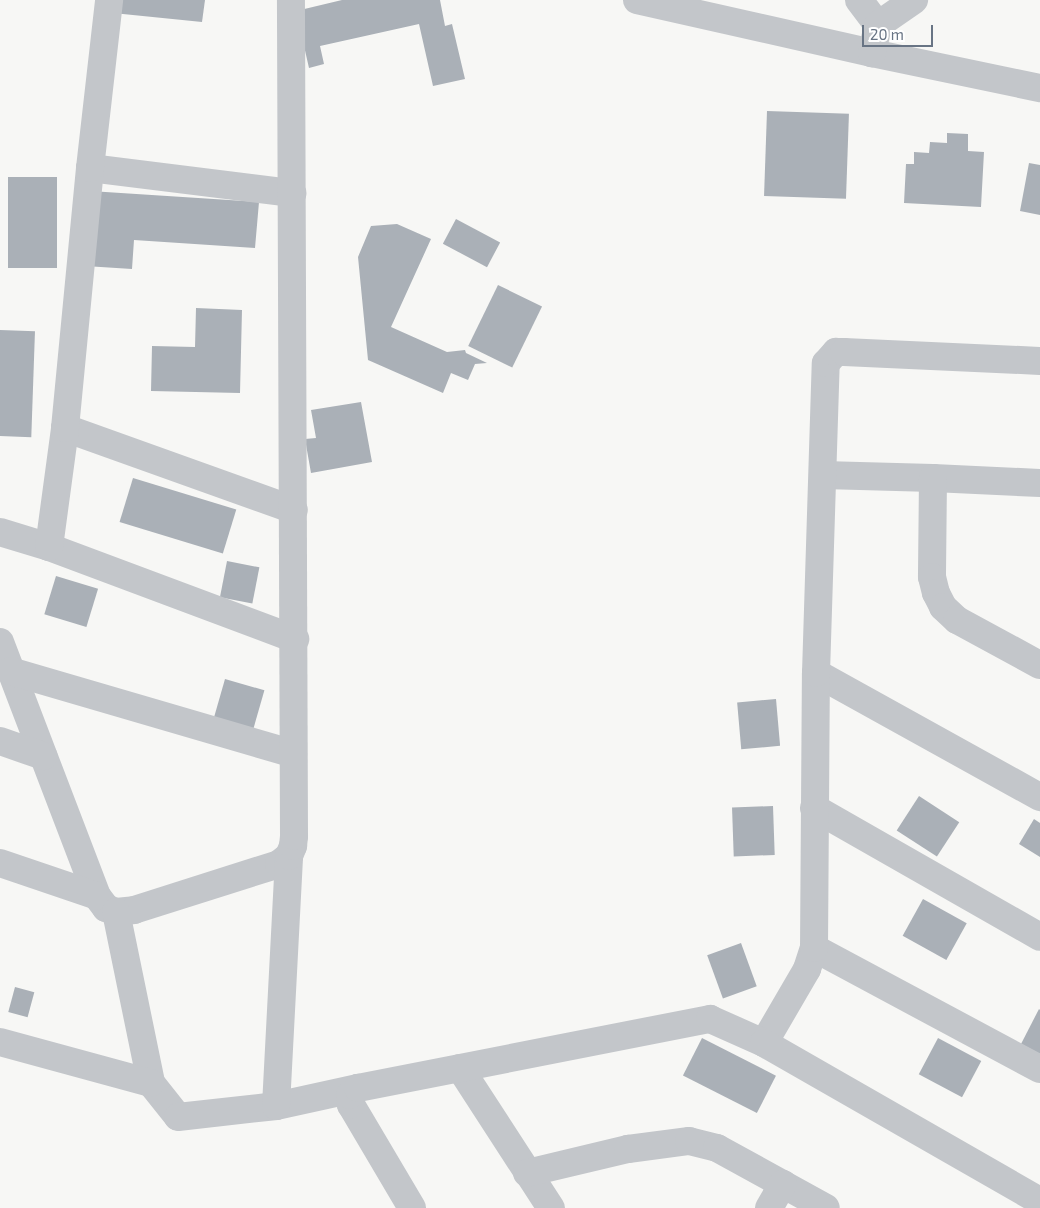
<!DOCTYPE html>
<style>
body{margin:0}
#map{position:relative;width:1040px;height:1208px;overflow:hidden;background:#f7f7f5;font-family:"Exo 2",sans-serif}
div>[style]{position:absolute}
.building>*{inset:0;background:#aab0b7;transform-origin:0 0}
.minor>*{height:28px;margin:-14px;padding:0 14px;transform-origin:14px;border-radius:14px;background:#c3c6ca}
span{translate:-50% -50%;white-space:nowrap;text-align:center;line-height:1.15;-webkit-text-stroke:5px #fff;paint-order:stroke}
.scale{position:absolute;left:862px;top:25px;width:71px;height:22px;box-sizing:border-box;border:2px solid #687484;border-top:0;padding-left:6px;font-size:15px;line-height:18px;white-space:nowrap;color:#687484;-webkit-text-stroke:4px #fff;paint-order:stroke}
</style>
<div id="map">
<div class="building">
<i style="clip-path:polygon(114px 0,205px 0,202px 22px,113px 13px)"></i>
<i style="clip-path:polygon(342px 0,440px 0,445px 26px,452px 24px,465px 79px,433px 86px,419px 24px,320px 46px,324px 64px,309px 68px,296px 11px)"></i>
<i style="left:767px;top:111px;width:82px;height:85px;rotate:2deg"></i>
<i style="clip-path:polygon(947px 133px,968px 134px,968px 151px,984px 152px,981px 207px,904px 203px,906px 164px,914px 164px,914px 152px,929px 153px,930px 142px,947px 143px)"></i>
<i style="clip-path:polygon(1029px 163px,1040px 165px,1040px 215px,1020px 211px)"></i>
<i style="left:8px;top:177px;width:49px;height:91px"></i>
<i style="clip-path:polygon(90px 191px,259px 202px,255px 248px,134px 240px,132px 269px,85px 266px)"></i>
<i style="left:456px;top:219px;width:50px;height:28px;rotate:28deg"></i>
<i style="clip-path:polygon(397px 224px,431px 239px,391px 327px,447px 352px,465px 350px,466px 353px,487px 363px,475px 364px,468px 380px,451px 373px,443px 393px,368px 360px,358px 257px,371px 226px)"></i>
<i style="left:498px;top:285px;width:49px;height:68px;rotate:26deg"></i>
<i style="clip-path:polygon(196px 308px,242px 310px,240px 393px,151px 391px,152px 346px,195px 347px)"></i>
<i style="left:0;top:330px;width:35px;height:106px;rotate:2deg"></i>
<i style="clip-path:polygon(361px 402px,372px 462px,311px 473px,305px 439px,316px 438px,311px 410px)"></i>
<i style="left:133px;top:478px;width:108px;height:46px;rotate:17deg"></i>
<i style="left:227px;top:561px;width:33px;height:37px;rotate:11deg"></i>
<i style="left:56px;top:576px;width:44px;height:40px;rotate:17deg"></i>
<i style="left:225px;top:679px;width:41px;height:41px;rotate:16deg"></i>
<i style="left:776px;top:699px;width:47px;height:39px;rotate:85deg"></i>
<i style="left:919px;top:796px;width:48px;height:41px;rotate:33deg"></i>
<i style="left:773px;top:806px;width:49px;height:41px;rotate:88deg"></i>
<i style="clip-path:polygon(1034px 819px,1040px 823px,1040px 857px,1019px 844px)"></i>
<i style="left:923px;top:899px;width:50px;height:42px;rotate:29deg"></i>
<i style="left:741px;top:943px;width:46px;height:36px;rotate:70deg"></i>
<i style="left:15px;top:987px;width:20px;height:26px;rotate:15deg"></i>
<i style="clip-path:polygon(1039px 1009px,1040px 1010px,1040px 1054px,1021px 1044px)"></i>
<i style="left:702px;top:1038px;width:83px;height:42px;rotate:27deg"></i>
<i style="left:938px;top:1038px;width:49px;height:41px;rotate:28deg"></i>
</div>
<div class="minor">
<i style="left:637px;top:0;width:241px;rotate:12.7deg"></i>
<i style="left:872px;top:53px;width:172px;rotate:11.8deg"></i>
<i style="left:859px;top:0;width:31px;rotate:53deg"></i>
<i style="left:878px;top:25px;width:29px;rotate:102deg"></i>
<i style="left:878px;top:25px;width:44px;rotate:-34.8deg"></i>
<i style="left:90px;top:168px;width:204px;rotate:7.1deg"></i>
<i style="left:65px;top:428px;width:243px;rotate:19.7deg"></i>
<i style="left:823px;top:475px;width:110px;rotate:1.6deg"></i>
<i style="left:1040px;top:483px;width:107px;rotate:-177.3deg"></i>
<i style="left:933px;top:478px;width:99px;rotate:90.6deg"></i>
<i style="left:932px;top:577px;width:16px;rotate:76deg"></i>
<i style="left:936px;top:593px;width:16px;rotate:63deg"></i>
<i style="left:943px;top:607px;width:19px;rotate:43deg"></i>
<i style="left:957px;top:620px;width:94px;rotate:28.5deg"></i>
<i style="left:0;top:532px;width:51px;rotate:17deg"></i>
<i style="left:49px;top:547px;width:263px;rotate:20.5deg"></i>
<i style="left:49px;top:547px;width:120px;rotate:-82.3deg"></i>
<i style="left:65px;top:428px;width:261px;rotate:-84.5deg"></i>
<i style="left:90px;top:168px;width:169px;rotate:-83.5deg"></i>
<i style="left:0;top:642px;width:272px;rotate:69.1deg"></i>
<i style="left:97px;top:896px;width:15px;rotate:53deg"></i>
<i style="left:106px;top:908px;width:11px;rotate:22deg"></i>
<i style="left:116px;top:912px;width:18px;rotate:-6deg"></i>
<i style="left:134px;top:910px;width:152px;rotate:-17.6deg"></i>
<i style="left:279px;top:864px;width:13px;rotate:-39deg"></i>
<i style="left:10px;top:671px;width:295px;rotate:16.3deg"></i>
<i style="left:816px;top:673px;width:256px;rotate:29deg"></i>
<i style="left:0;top:741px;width:46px;rotate:19.2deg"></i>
<i style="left:814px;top:808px;width:260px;rotate:29.7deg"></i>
<i style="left:0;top:863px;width:102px;rotate:18.8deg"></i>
<i style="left:116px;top:912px;width:175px;rotate:78.4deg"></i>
<i style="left:151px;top:1083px;width:43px;rotate:51.5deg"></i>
<i style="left:178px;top:1117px;width:99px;rotate:-6.4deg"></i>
<i style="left:276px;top:1106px;width:84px;rotate:-12.4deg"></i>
<i style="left:814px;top:948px;width:256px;rotate:28.2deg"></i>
<i style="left:0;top:1042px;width:156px;rotate:15.2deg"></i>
<i style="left:764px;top:1043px;width:86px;rotate:-59.8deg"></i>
<i style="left:807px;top:969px;width:22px;rotate:-72deg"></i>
<i style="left:814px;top:948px;width:275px;rotate:-89.6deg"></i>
<i style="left:816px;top:673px;width:310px;rotate:-88.2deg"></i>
<i style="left:826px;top:363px;width:15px;rotate:-48deg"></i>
<i style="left:836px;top:352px;width:8px"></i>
<i style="left:844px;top:352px;width:196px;rotate:2.6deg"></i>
<i style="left:460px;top:1068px;width:167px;rotate:57deg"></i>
<i style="left:276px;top:1106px;width:250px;rotate:-87deg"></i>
<i style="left:289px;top:856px;width:11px;rotate:-68deg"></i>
<i style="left:293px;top:846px;width:10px;rotate:-84deg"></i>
<i style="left:294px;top:836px;width:836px;rotate:-90.21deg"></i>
<i style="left:527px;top:1173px;width:104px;rotate:-13.4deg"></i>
<i style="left:628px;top:1149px;width:62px;rotate:-7.5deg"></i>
<i style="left:689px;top:1141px;width:29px;rotate:14deg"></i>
<i style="left:717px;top:1148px;width:124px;rotate:28.8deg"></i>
<i style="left:412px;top:1208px;width:120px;rotate:-120.6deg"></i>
<i style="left:351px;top:1105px;width:10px;rotate:-96deg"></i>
<i style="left:350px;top:1095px;width:11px;rotate:-41deg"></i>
<i style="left:358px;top:1088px;width:359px;rotate:-11.1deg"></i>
<i style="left:710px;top:1019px;width:59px;rotate:24deg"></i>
<i style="left:764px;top:1043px;width:318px;rotate:29.8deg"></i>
<i style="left:769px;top:1208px;width:28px;rotate:-60deg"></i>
</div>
<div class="scale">20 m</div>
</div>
